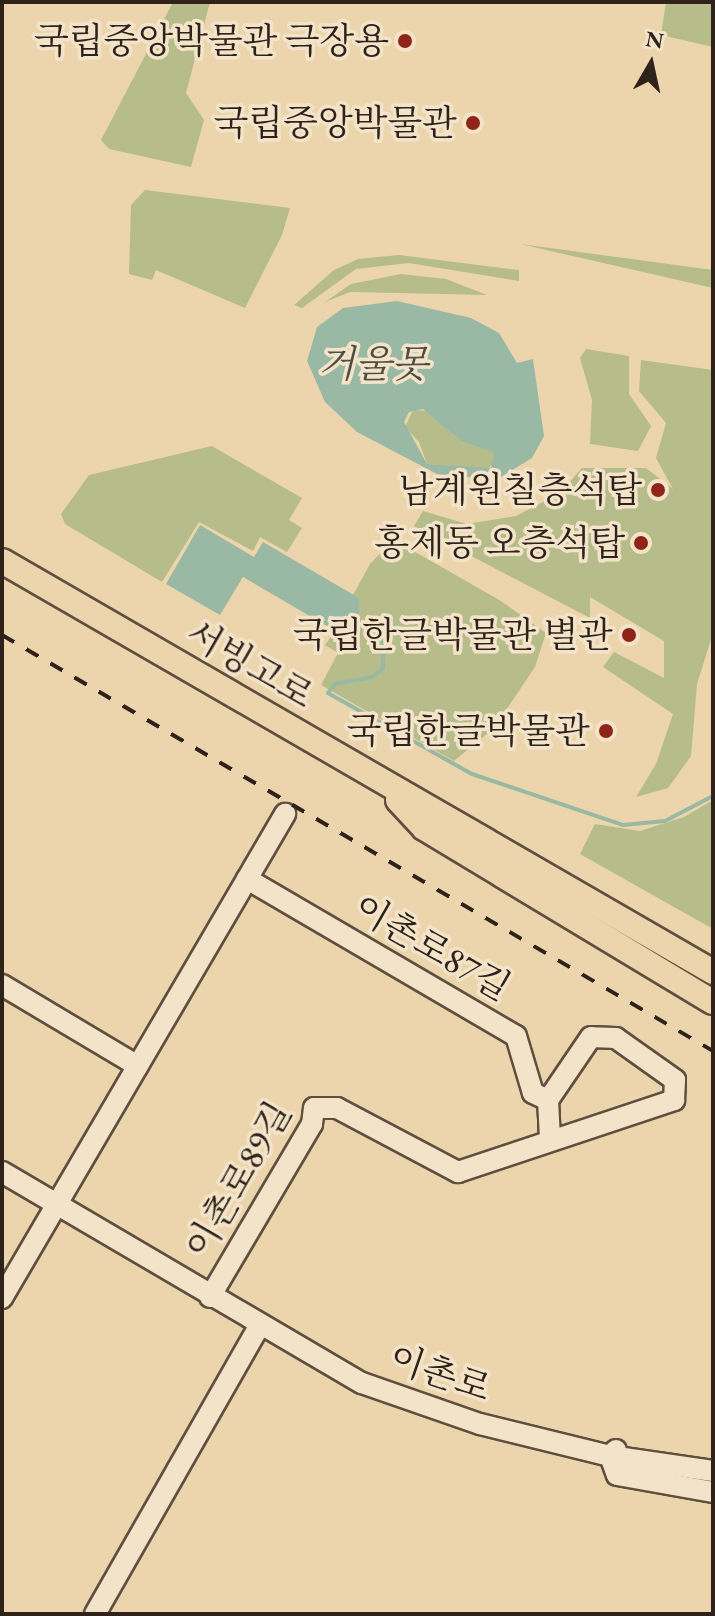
<!DOCTYPE html>
<meta charset="utf-8">
<style>
body{margin:0}
#map{position:relative;width:715px;height:1616px;overflow:hidden;background:#ecd5ac;font-family:"EB Garamond","Noto Serif KR",serif}
div>[style]{position:absolute}
.green>*{inset:0;background:#b6bd8a}
.water>*{inset:0;background:#9ab9a4}
.stream>*{height:4px;margin:-2px;padding:0 2px;transform-origin:2px;border-radius:2px;background:#9ab9a4}
.roads{filter:drop-shadow(2px 0 #5e4f3f) drop-shadow(-2px 0 #5e4f3f) drop-shadow(0 2px #5e4f3f) drop-shadow(0 -2px #5e4f3f)}
.minor>*{height:20px;margin:-10px;padding:0 10px;transform-origin:10px;border-radius:10px;background:#f3e4c9}
.major>*{height:24px;margin:-12px;padding:0 12px;transform-origin:12px;border-radius:12px;background:#ecd5ac}
.rail>*{height:4px;margin-top:-2px;transform-origin:0;background:repeating-linear-gradient(90deg,#2e221b 0 14px,transparent 0 28px)}
.dots>*{width:22px;height:22px;translate:-50% -50%;box-sizing:border-box;border:4px solid #f3e4c9;border-radius:50%}
span{translate:-50% -50%;white-space:nowrap;text-align:center;line-height:1.15;-webkit-text-stroke:7px #f3e4c9;paint-order:stroke}
.poi-label{font-size:36px;color:#2e221b}
.right{translate:-100% -50%;text-align:right}
.street-label{font-size:36px;color:#2e221b}
.water-label{font-size:38px;color:#4e4f44;font-style:italic}
.frame{position:absolute;inset:0;border:4px solid #2e221b;pointer-events:none}
.north{position:absolute;left:611px;top:24px;width:80px;height:80px;-webkit-text-stroke:6px #f3e4c9;paint-order:stroke;rotate:9deg;font-size:22px;font-weight:700;line-height:32px;text-align:center;color:#2e221b}
.north::after{content:'';display:block;margin:auto;width:28px;height:36px;background:#2e221b;clip-path:polygon(50% 0,100% 100%,50% 72%,0 100%)}
</style>
<div id="map">
<div class="green">
<i style="clip-path:polygon(173px 2px,210px 2px,186px 93px,204px 120px,191px 167px,109px 149px,101px 140px)"></i>
<i style="clip-path:polygon(666px 2px,713px 2px,713px 47px,661px 35px)"></i>
<i style="clip-path:polygon(145px 190px,290px 208px,282px 235px,245px 308px,156px 270px,152px 280px,129px 274px,131px 205px)"></i>
<i style="clip-path:polygon(520px 244px,713px 270px,713px 288px)"></i>
<i style="clip-path:polygon(399px 255px,519px 270px,519px 281px,409px 263px,356px 269px,302px 308px,294px 305px,334px 270px,358px 259px)"></i>
<i style="clip-path:polygon(401px 274px,446px 279px,487px 295px,350px 292px,325px 302px,351px 284px)"></i>
<i style="clip-path:polygon(586px 349px,629px 356px,629px 394px,651px 426px,638px 451px,590px 444px,592px 400px,580px 358px)"></i>
<i style="clip-path:polygon(641px 360px,713px 370px,713px 633px,697px 684px,691px 756px,668px 788px,636px 797px,656px 764px,673px 714px,603px 667px,614px 652px,664px 678px,664px 641px,590px 597px,590px 618px,414px 526px,423px 511px,467px 524px,516px 516px,560px 493px,582px 468px,646px 468px,673px 489px,656px 458px,666px 423px,639px 391px)"></i>
<i style="clip-path:polygon(413px 410px,427px 411px,461px 441px,486px 446px,494px 452px,494px 463px,488px 469px,427px 464px,419px 442px,405px 427px)"></i>
<i style="clip-path:polygon(212px 446px,302px 498px,289px 520px,302px 528px,287px 552px,260px 537px,253px 551px,199px 522px,162px 582px,65px 524px,61px 514px,89px 475px)"></i>
<i style="clip-path:polygon(389px 544px,403px 545px,501px 601px,546px 633px,535px 667px,494px 728px,454px 761px,321px 685px,338px 653px,325px 645px,359px 598px,353px 595px,370px 564px)"></i>
<i style="clip-path:polygon(713px 800px,713px 929px,580px 854px,595px 824px,640px 831px,684px 817px)"></i>
</div>
<div class="water">
<i style="clip-path:polygon(evenodd,397px 301px,471px 318px,499px 333px,517px 363px,533px 359px,544px 436px,532px 458px,496px 480px,437px 474px,357px 432px,325px 402px,307px 361px,317px 327px,343px 308px,397px 301px,423px 409px,461px 441px,494px 452px,491px 468px,427px 464px,404px 422px,409px 412px,423px 409px)"></i>
<i style="clip-path:polygon(200px 525px,254px 557px,263px 542px,359px 598px,359px 621px,337px 632px,243px 577px,220px 615px,166px 584px)"></i>
</div>
<div class="stream">
<i style="left:359px;top:621px;width:27px;rotate:28deg"></i>
<i style="left:383px;top:634px;width:34px;rotate:90deg"></i>
<i style="left:383px;top:668px;width:13px;rotate:138deg"></i>
<i style="left:373px;top:677px;width:39px;rotate:170deg"></i>
<i style="left:335px;top:684px;width:11px;rotate:128deg"></i>
<i style="left:328px;top:693px;width:165px;rotate:29.4deg"></i>
<i style="left:472px;top:774px;width:159px;rotate:18.7deg"></i>
<i style="left:623px;top:825px;width:42px;rotate:-5.4deg"></i>
<i style="left:665px;top:821px;width:54px;rotate:-27.5deg"></i>
</div>
<div class="roads">
<div class="minor">
<i style="left:247px;top:879px;width:311px;rotate:30.3deg"></i>
<i style="left:516px;top:1036px;width:59px;rotate:73.4deg"></i>
<i style="left:533px;top:1093px;width:17px;rotate:25deg"></i>
<i style="left:2px;top:985px;width:158px;rotate:30.8deg"></i>
<i style="left:2px;top:1172px;width:417px;rotate:30.4deg"></i>
<i style="left:362px;top:1383px;width:125px;rotate:19.2deg"></i>
<i style="left:480px;top:1424px;width:134px;rotate:13.8deg"></i>
<i style="left:610px;top:1456px;width:104px;rotate:8.3deg"></i>
<i style="left:210px;top:1297px;width:201px;rotate:-59.5deg"></i>
<i style="left:312px;top:1124px;width:16px;rotate:-83deg"></i>
<i style="left:314px;top:1108px;width:23px"></i>
<i style="left:337px;top:1108px;width:137px;rotate:27.9deg"></i>
<i style="left:458px;top:1172px;width:228px;rotate:-18.4deg"></i>
<i style="left:674px;top:1100px;width:20px;rotate:-87deg"></i>
<i style="left:675px;top:1080px;width:72px;rotate:-144.6deg"></i>
<i style="left:616px;top:1038px;width:25px;rotate:-178deg"></i>
<i style="left:591px;top:1037px;width:76px;rotate:124.3deg"></i>
<i style="left:548px;top:1100px;width:38px;rotate:87deg"></i>
<i style="left:2px;top:1298px;width:561px;rotate:-59.68deg"></i>
<i style="left:616px;top:1450px;width:8px;rotate:135deg"></i>
<i style="left:610px;top:1456px;width:20px;rotate:70deg"></i>
<i style="left:617px;top:1475px;width:97px;rotate:10deg"></i>
<i style="left:95px;top:1614px;width:331px;rotate:-60.3deg"></i>
</div>
<div class="major">
<i style="left:2px;top:561px;width:821px;rotate:30.03deg"></i>
<i style="left:398px;top:800px;width:38px;rotate:47deg"></i>
<i style="left:424px;top:828px;width:337px;rotate:31.1deg"></i>
</div>
</div>
<div class="rail">
<i style="left:2px;top:635px;width:824px;rotate:30.33deg"></i>
</div>
<div class="dots">
<i style="left:405px;top:41px;background:#8f2418"></i>
<i style="left:473px;top:123px;background:#8f2418"></i>
<i style="left:658px;top:490px;background:#8f2418"></i>
<i style="left:641px;top:543px;background:#8f2418"></i>
<i style="left:629px;top:635px;background:#8f2418"></i>
<i style="left:606px;top:731px;background:#8f2418"></i>
</div>
<div class="poi-label">
<span class="right" style="left:389px;top:41px">국립중앙박물관 극장용</span>
<span class="right" style="left:457px;top:123px">국립중앙박물관</span>
<span class="right" style="left:642px;top:490px">남계원칠층석탑</span>
<span class="right" style="left:625px;top:543px">홍제동 오층석탑</span>
<span class="right" style="left:613px;top:635px">국립한글박물관 별관</span>
<span class="right" style="left:590px;top:731px">국립한글박물관</span>
</div>
<div class="street-label">
<span style="left:250px;top:664px;rotate:30deg">서빙고로</span>
<span style="left:432px;top:947px;rotate:30deg">이촌로87길</span>
<span style="left:238px;top:1180px;rotate:-60deg">이촌로89길</span>
<span style="left:440px;top:1373px;rotate:19deg">이촌로</span>
</div>
<div class="water-label">
<span style="left:373px;top:364px">거울못</span>
</div>
<div class="frame"></div>
<div class="north">N</div>
</div>
